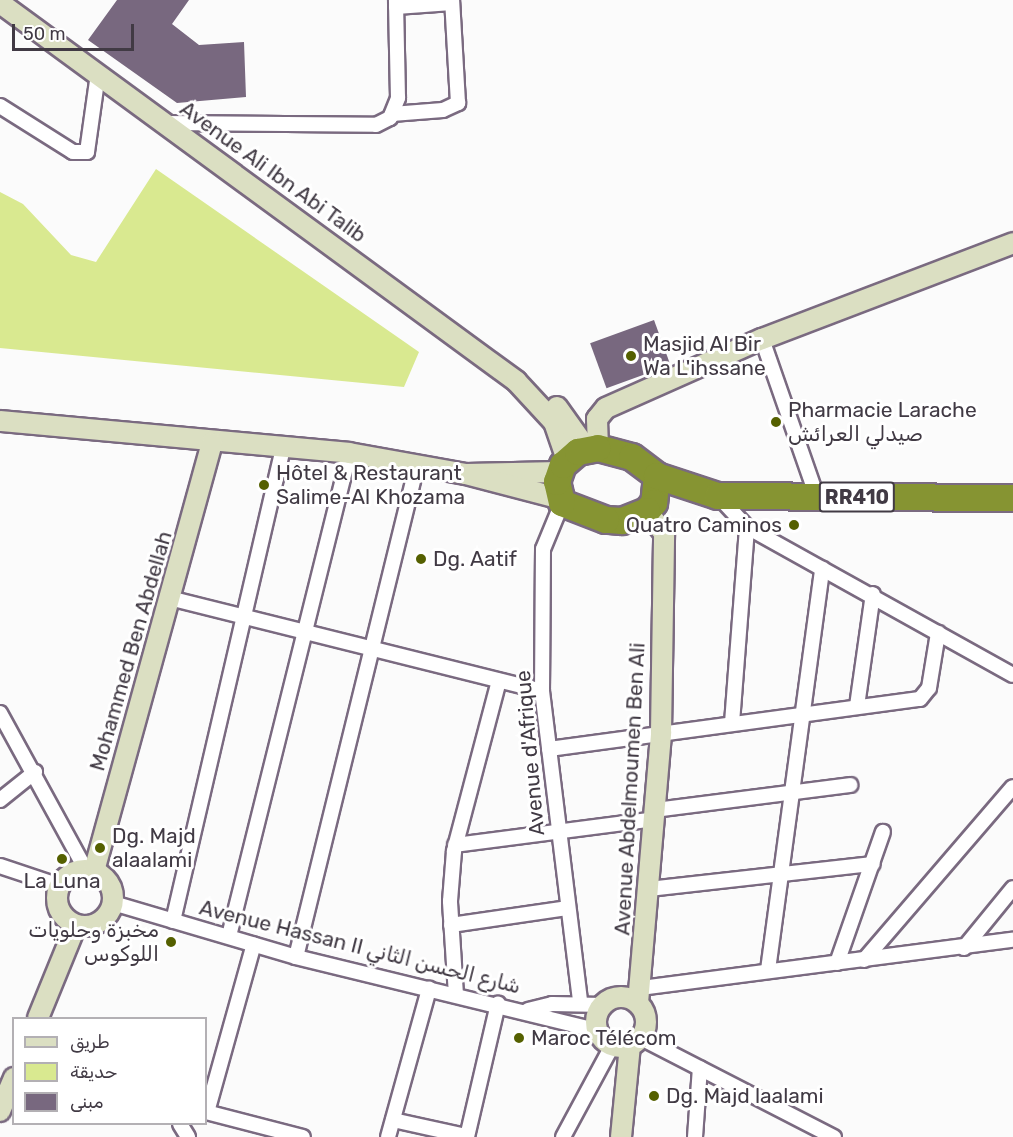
<!DOCTYPE html>
<meta charset="utf-8">
<style>
body{margin:0}
#map{position:relative;width:1013px;height:1137px;overflow:hidden;background:#fbfbfb;font-family:Rubik,"Noto Sans Arabic",sans-serif}
div>[style]{position:absolute}
.green>*{inset:0;background:#d9e990}
.building>*{inset:0;background:#78687f;transform-origin:0 0}
.roads{filter:drop-shadow(2px 0 #7a6a80) drop-shadow(-2px 0 #7a6a80) drop-shadow(0 2px #7a6a80) drop-shadow(0 -2px #7a6a80)}
.street>*{height:14px;margin:-7px;padding:0 7px;transform-origin:7px;border-radius:7px;background:#fff}
.secondary>*{height:20px;margin:-10px;padding:0 10px;transform-origin:10px;border-radius:10px;background:#dbdfc2}
.secondary>.ring{margin:-10px;padding:0;box-sizing:content-box;background:none;border:20px solid #dbdfc2;border-radius:50%}
.highway>*{height:26px;margin:-13px;padding:0 13px;transform-origin:13px;border-radius:13px;background:#869432}
.dots>*{width:16px;height:16px;translate:-50% -50%;box-sizing:border-box;border:3px solid #fff;border-radius:50%}
span{translate:-50% -50%;white-space:nowrap;text-align:center;line-height:1.15;-webkit-text-stroke:6px #fff;paint-order:stroke}
.shield-label span{padding:2px 4px;background:#fff;border:2px solid;border-radius:4px;-webkit-text-stroke-width:0}
.shield-label{font-size:20px;color:#413a44;font-weight:700}
.street-label{font-size:21px;color:#413a44}
.poi-label{font-size:21px;color:#413a44}
.left{translate:0 -50%;text-align:left}
.right{translate:-100% -50%;text-align:right}
.legend{position:absolute;left:12px;top:1017px;width:195px;height:108px;box-sizing:border-box;background:#fff;border:2px solid #b3b0b4;margin:0;padding:8px 10px;list-style:none;font-size:18px;color:#413a44}
.legend li{display:flex;align-items:center;gap:12px;height:30px}
.legend b{width:30px;border:2px solid #b3b0b4}
.scale{position:absolute;left:12px;top:24px;width:122px;height:27px;box-sizing:border-box;border:3px solid #413a44;border-top:0;padding-left:8px;font-size:18px;line-height:21px;white-space:nowrap;color:#413a44;-webkit-text-stroke:4px #fff;paint-order:stroke}
</style>
<div id="map">
<div class="green">
<i style="clip-path:polygon(156px 169px,419px 352px,404px 387px,0 348px,0 192px,23px 204px,71px 255px,96px 262px)"></i>
</div>
<div class="building">
<i style="clip-path:polygon(117px 0,189px 0,172px 24px,199px 45px,244px 42px,246px 97px,177px 103px,88px 40px)"></i>
<i style="left:654px;top:320px;width:48px;height:68px;rotate:70deg"></i>
</div>
<div class="roads">
<div class="street">
<i style="left:396px;top:7px;width:56px;rotate:-4.1deg"></i>
<i style="left:0;top:106px;width:86px;rotate:32.2deg"></i>
<i style="left:73px;top:152px;width:14px"></i>
<i style="left:87px;top:152px;width:79px;rotate:-82deg"></i>
<i style="left:392px;top:114px;width:51px;rotate:-4.5deg"></i>
<i style="left:443px;top:110px;width:17px;rotate:-25deg"></i>
<i style="left:458px;top:103px;width:103px;rotate:-93.3deg"></i>
<i style="left:165px;top:123px;width:211px;rotate:0.5deg"></i>
<i style="left:376px;top:125px;width:16px;rotate:-27deg"></i>
<i style="left:390px;top:118px;width:22px;rotate:-68deg"></i>
<i style="left:398px;top:98px;width:98px;rotate:-91.2deg"></i>
<i style="left:762px;top:339px;width:167px;rotate:70.8deg"></i>
<i style="left:718px;top:496px;width:42px;rotate:46.9deg"></i>
<i style="left:747px;top:527px;width:304px;rotate:29.1deg"></i>
<i style="left:562px;top:503px;width:50px;rotate:112.4deg"></i>
<i style="left:543px;top:549px;width:142px;rotate:90.4deg"></i>
<i style="left:542px;top:691px;width:313px;rotate:83deg"></i>
<i style="left:173px;top:599px;width:380px;rotate:14deg"></i>
<i style="left:857px;top:706px;width:113px;rotate:-81.9deg"></i>
<i style="left:0;top:713px;width:179px;rotate:61.3deg"></i>
<i style="left:732px;top:723px;width:197px;rotate:-85.6deg"></i>
<i style="left:549px;top:749px;width:374px;rotate:-7.7deg"></i>
<i style="left:920px;top:699px;width:14px;rotate:-51deg"></i>
<i style="left:929px;top:688px;width:56px;rotate:-80.7deg"></i>
<i style="left:0;top:800px;width:45px;rotate:-38.7deg"></i>
<i style="left:655px;top:810px;width:197px;rotate:-7.3deg"></i>
<i style="left:455px;top:845px;width:202px;rotate:-7.4deg"></i>
<i style="left:0;top:866px;width:63px;rotate:18.4deg"></i>
<i style="left:649px;top:889px;width:225px;rotate:-6.4deg"></i>
<i style="left:113px;top:903px;width:191px;rotate:16.4deg"></i>
<i style="left:296px;top:957px;width:309px;rotate:13.7deg"></i>
<i style="left:173px;top:921px;width:487px;rotate:-76.9deg"></i>
<i style="left:451px;top:925px;width:117px;rotate:-8.3deg"></i>
<i style="left:229px;top:936px;width:498px;rotate:-76deg"></i>
<i style="left:964px;top:948px;width:77px;rotate:-50.8deg"></i>
<i style="left:296px;top:957px;width:507px;rotate:-76.18deg"></i>
<i style="left:864px;top:960px;width:228px;rotate:-49.3deg"></i>
<i style="left:837px;top:963px;width:139px;rotate:-70.7deg"></i>
<i style="left:768px;top:970px;width:405px;rotate:-82.3deg"></i>
<i style="left:641px;top:988px;width:375px;rotate:-7.4deg"></i>
<i style="left:456px;top:995px;width:94px;rotate:-93.7deg"></i>
<i style="left:450px;top:901px;width:50px;rotate:-85.4deg"></i>
<i style="left:454px;top:851px;width:176px;rotate:-75.2deg"></i>
<i style="left:528px;top:1010px;width:25px;rotate:-14deg"></i>
<i style="left:552px;top:1004px;width:51px;rotate:1.1deg"></i>
<i style="left:641px;top:1038px;width:217px;rotate:27.2deg"></i>
<i style="left:206px;top:1112px;width:100px;rotate:14.5deg"></i>
<i style="left:207px;top:1112px;width:174px;rotate:-74.4deg"></i>
<i style="left:393px;top:1120px;width:75px;rotate:12.4deg"></i>
<i style="left:180px;top:1124px;width:15px;rotate:58deg"></i>
<i style="left:388px;top:1137px;width:154px;rotate:-74.5deg"></i>
<i style="left:467px;top:1137px;width:137px;rotate:-76.9deg"></i>
<i style="left:563px;top:1137px;width:103px;rotate:-61.7deg"></i>
<i style="left:695px;top:1137px;width:69px;rotate:-85.9deg"></i>
</div>
<div class="secondary">
<i style="left:0;top:3px;width:640px;rotate:36.22deg"></i>
<i style="left:516px;top:381px;width:56px;rotate:47.2deg"></i>
<i style="left:554px;top:422px;width:39px;rotate:71deg"></i>
<i style="left:557px;top:407px;width:52px;rotate:54.5deg"></i>
<i style="left:0;top:421px;width:350px;rotate:5.2deg"></i>
<i style="left:349px;top:453px;width:119px;rotate:10.2deg"></i>
<i style="left:598px;top:448px;width:29px;rotate:-92deg"></i>
<i style="left:597px;top:419px;width:14px;rotate:-51deg"></i>
<i style="left:606px;top:408px;width:171px;rotate:-23.9deg"></i>
<i style="left:762px;top:339px;width:269px;rotate:-20.9deg"></i>
<i style="left:559px;top:472px;width:93px;rotate:178.8deg"></i>
<i style="left:466px;top:474px;width:99px;rotate:14.6deg"></i>
<i class="ring" style="left:57px;top:870px;width:36px;height:36px"></i>
<i style="left:94px;top:871px;width:444px;rotate:-74.6deg"></i>
<i class="ring" style="left:596px;top:997px;width:30px;height:30px"></i>
<i style="left:638px;top:1003px;width:272px;rotate:-85.1deg"></i>
<i style="left:661px;top:732px;width:199px;rotate:-89.1deg"></i>
<i style="left:664px;top:533px;width:28px;rotate:-128deg"></i>
<i style="left:38px;top:1018px;width:100px;rotate:-67.8deg"></i>
<i style="left:0;top:1111px;width:36px;rotate:-67deg"></i>
<i style="left:621px;top:1137px;width:91px;rotate:-84.4deg"></i>
</div>
<div class="highway">
<i style="left:598px;top:448px;width:35px;rotate:15deg"></i>
<i style="left:632px;top:457px;width:31px;rotate:37deg"></i>
<i style="left:657px;top:476px;width:27px;rotate:96deg"></i>
<i style="left:654px;top:503px;width:11px;rotate:131deg"></i>
<i style="left:647px;top:511px;width:27px;rotate:158deg"></i>
<i style="left:622px;top:521px;width:16px;rotate:-176deg"></i>
<i style="left:606px;top:520px;width:47px;rotate:-158.9deg"></i>
<i style="left:562px;top:503px;width:22px;rotate:-103deg"></i>
<i style="left:557px;top:482px;width:18px;rotate:-71deg"></i>
<i style="left:563px;top:465px;width:20px;rotate:-41deg"></i>
<i style="left:578px;top:452px;width:20px;rotate:-11deg"></i>
<i style="left:657px;top:476px;width:64px;rotate:18.2deg"></i>
<i style="left:718px;top:496px;width:295px;rotate:0.4deg"></i>
</div>
</div>
<div class="dots">
<i style="left:631px;top:356px;background:#556000"></i>
<i style="left:776px;top:422px;background:#556000"></i>
<i style="left:264px;top:485px;background:#556000"></i>
<i style="left:794px;top:525px;background:#556000"></i>
<i style="left:421px;top:559px;background:#556000"></i>
<i style="left:100px;top:848px;background:#556000"></i>
<i style="left:62px;top:859px;background:#556000"></i>
<i style="left:171px;top:942px;background:#556000"></i>
<i style="left:519px;top:1038px;background:#556000"></i>
<i style="left:654px;top:1096px;background:#556000"></i>
</div>
<div class="shield-label">
<span style="left:857px;top:497px">RR410</span>
</div>
<div class="street-label">
<span style="left:273px;top:172px;rotate:36deg">Avenue Ali Ibn Abi Talib</span>
<span style="left:131px;top:651px;rotate:-74deg">Mohammed Ben Abdellah</span>
<span style="left:530px;top:753px;rotate:-95deg">Avenue d'Afrique</span>
<span style="left:630px;top:789px;rotate:-87deg">Avenue Abdelmoumen Ben Ali</span>
<span style="left:360px;top:947px;rotate:14deg">Avenue Hassan II شارع الحسن الثاني</span>
</div>
<div class="poi-label">
<span class="left" style="left:643px;top:356px">Masjid Al Bir<br>Wa L'ihssane</span>
<span class="left" style="left:788px;top:422px">Pharmacie Larache<br>صيدلي العرائش</span>
<span class="left" style="left:276px;top:485px">Hôtel &amp; Restaurant<br>Salime-Al Khozama</span>
<span class="right" style="left:782px;top:525px">Quatro Caminos</span>
<span class="left" style="left:433px;top:559px">Dg. Aatif</span>
<span class="left" style="left:112px;top:848px">Dg. Majd<br>alaalami</span>
<span style="left:62px;top:881px">La Luna</span>
<span class="right" style="left:159px;top:942px">مخبزة وحلويات<br>اللوكوس</span>
<span class="left" style="left:531px;top:1038px">Maroc Télécom</span>
<span class="left" style="left:666px;top:1096px">Dg. Majd laalami</span>
</div>
<ul class="legend">
<li><b style="height:8px;background:#dbdfc2"></b>طريق</li>
<li><b style="height:16px;background:#d9e990"></b>حديقة</li>
<li><b style="height:16px;background:#78687f"></b>مبنى</li>
</ul>
<div class="scale">50 m</div>
</div>
